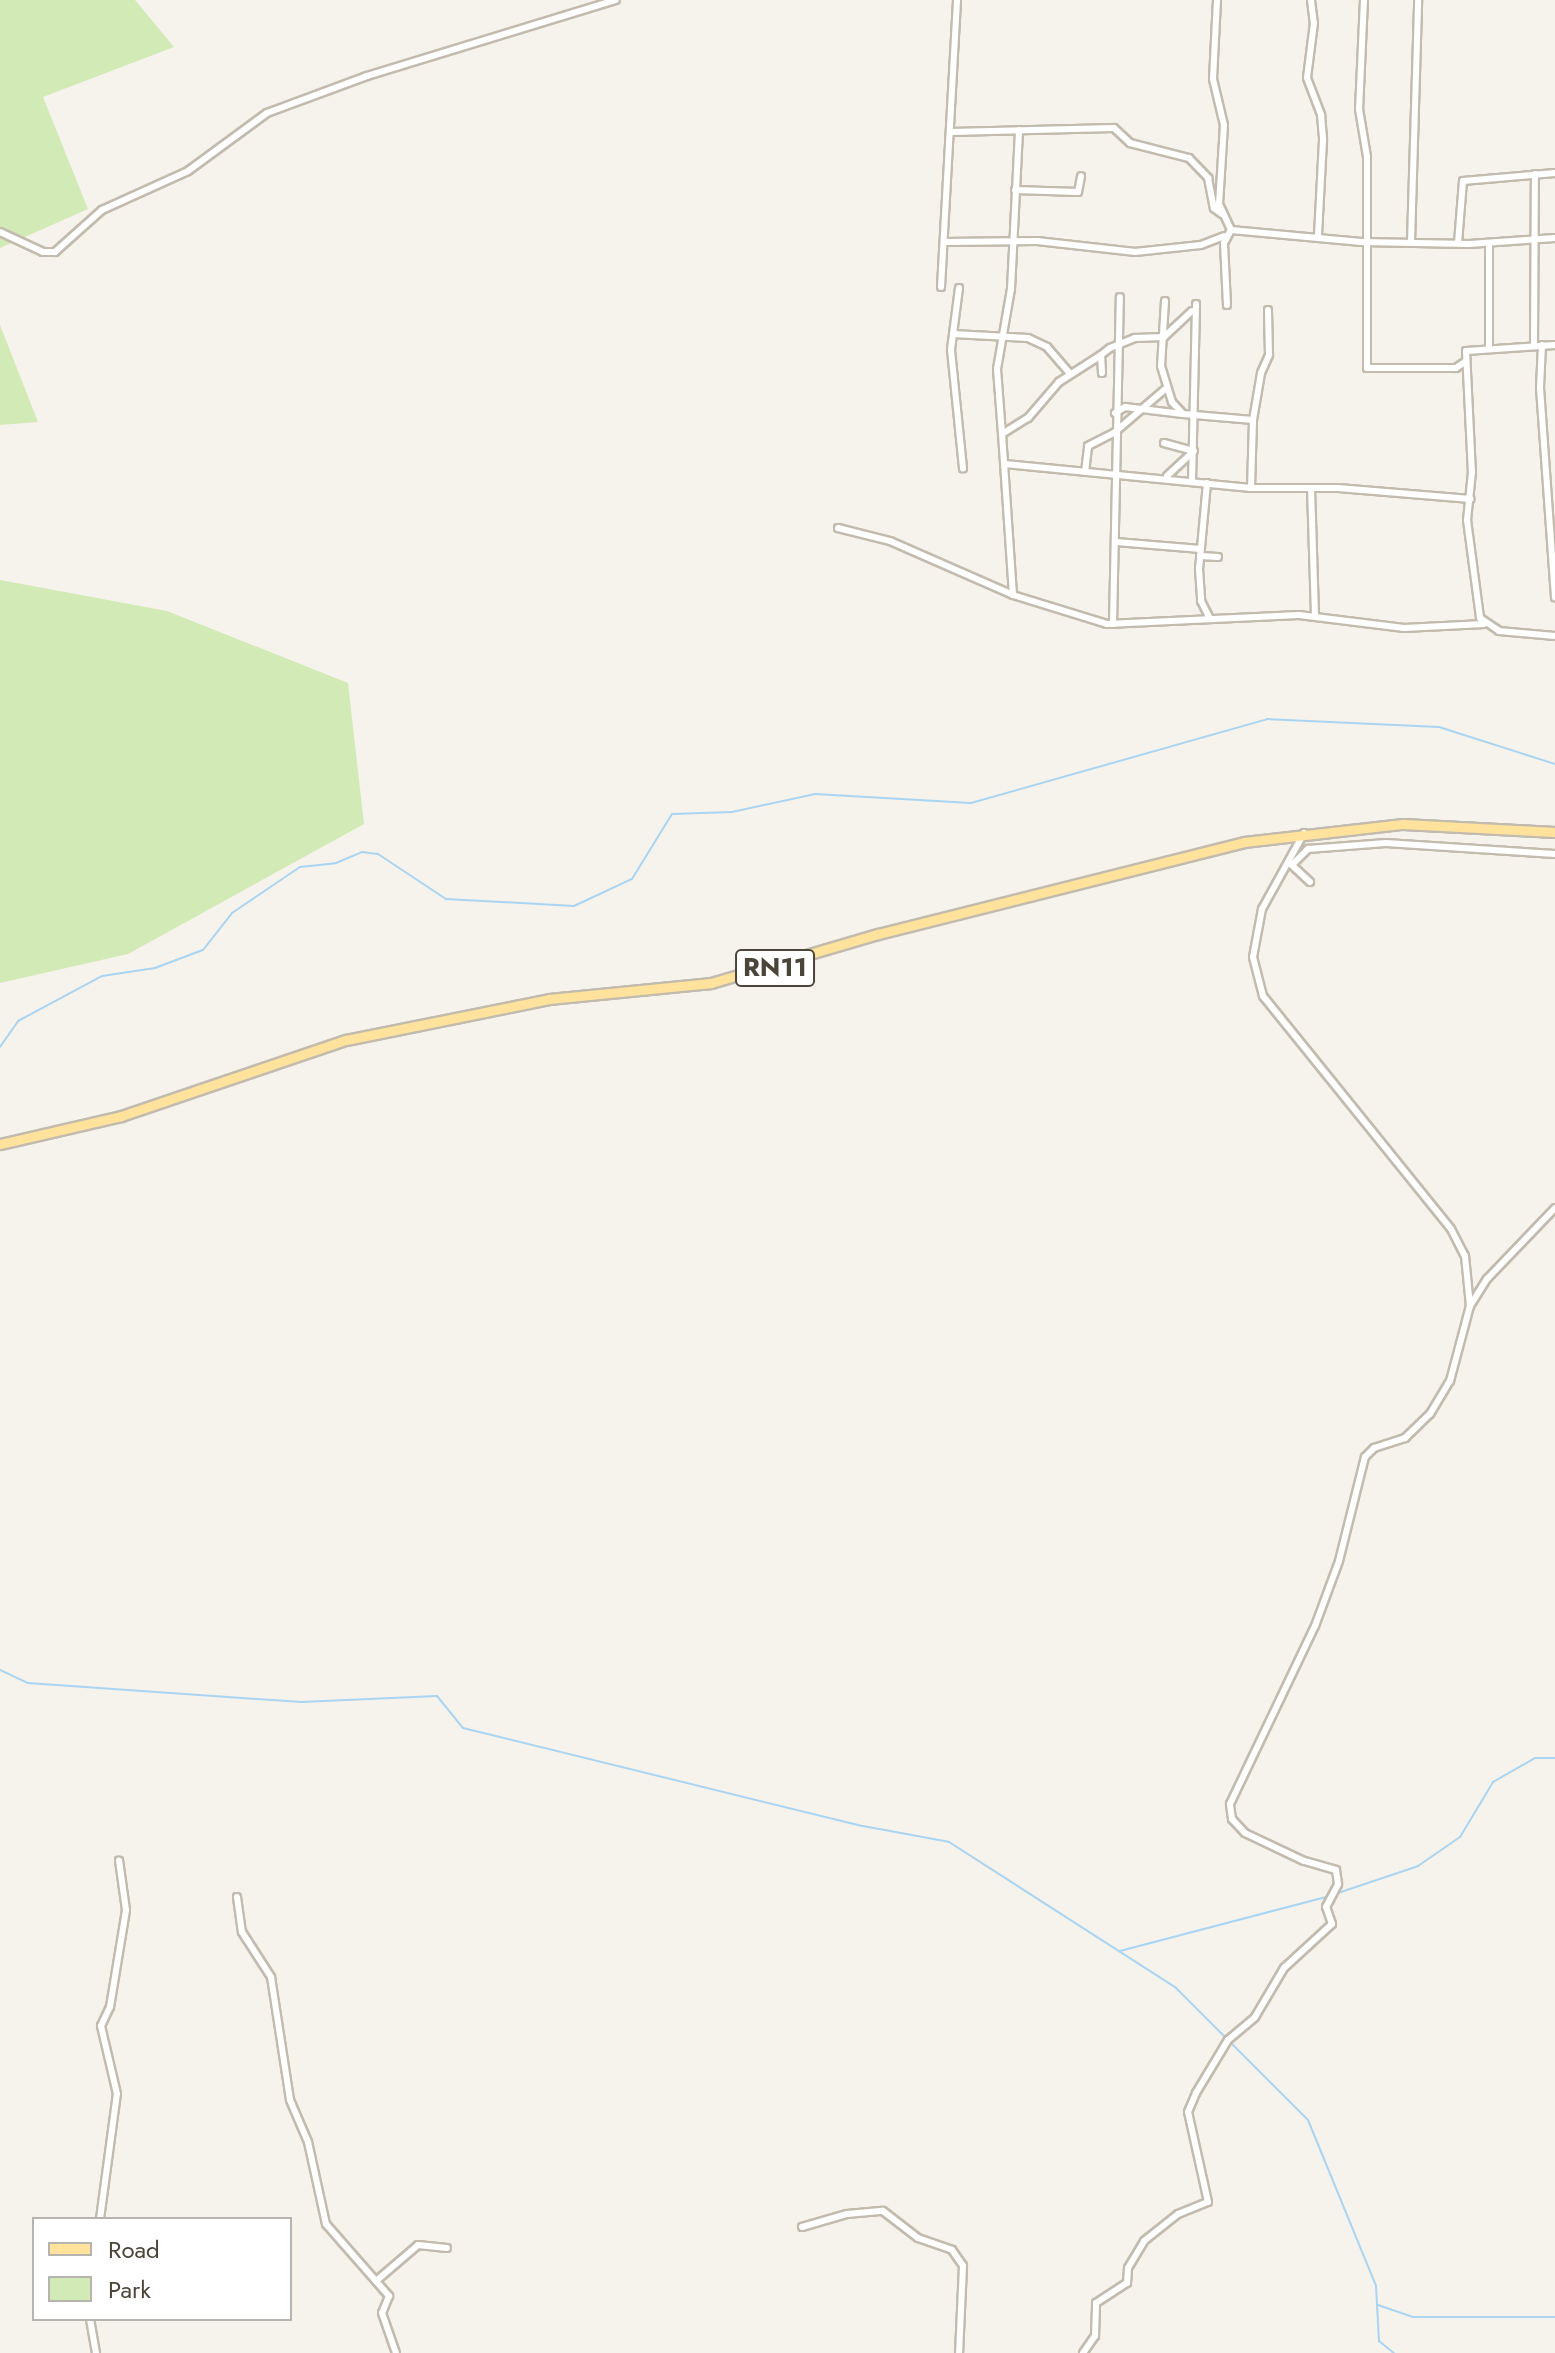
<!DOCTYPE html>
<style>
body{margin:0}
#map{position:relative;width:1555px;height:2353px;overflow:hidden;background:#f6f3ec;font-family:Jost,sans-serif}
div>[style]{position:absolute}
.green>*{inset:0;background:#d2eab5}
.stream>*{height:2px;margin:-1px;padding:0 1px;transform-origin:1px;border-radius:1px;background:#a9d4f2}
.roads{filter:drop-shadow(2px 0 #c2bbae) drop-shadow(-2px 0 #c2bbae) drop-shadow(0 2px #c2bbae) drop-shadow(0 -2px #c2bbae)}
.street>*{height:6px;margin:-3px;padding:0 3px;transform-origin:3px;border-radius:3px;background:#fff}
.primary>*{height:9px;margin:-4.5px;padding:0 4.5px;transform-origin:4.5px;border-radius:4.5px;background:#ffe39c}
span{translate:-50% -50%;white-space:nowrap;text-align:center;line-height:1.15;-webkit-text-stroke:8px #fff;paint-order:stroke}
.shield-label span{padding:2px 6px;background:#fff;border:2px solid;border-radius:6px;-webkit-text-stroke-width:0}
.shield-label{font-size:26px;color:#4b4439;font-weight:700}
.legend{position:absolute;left:32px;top:2217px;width:260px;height:104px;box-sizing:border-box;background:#fff;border:2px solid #b7b4b0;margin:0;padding:10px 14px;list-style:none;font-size:24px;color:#4b4439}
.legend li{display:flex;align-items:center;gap:16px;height:40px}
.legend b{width:40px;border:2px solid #b7b4b0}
</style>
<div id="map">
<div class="green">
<i style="clip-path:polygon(0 0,135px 0,174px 47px,43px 97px,88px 209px,0 248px)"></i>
<i style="clip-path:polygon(0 325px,38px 422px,0 425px)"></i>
<i style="clip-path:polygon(0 580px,167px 611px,348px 683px,364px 824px,128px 954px,0 983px)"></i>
</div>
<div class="stream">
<i style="left:0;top:1047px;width:32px;rotate:-55deg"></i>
<i style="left:18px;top:1021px;width:95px;rotate:-28.2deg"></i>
<i style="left:102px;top:976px;width:54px;rotate:-8.6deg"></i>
<i style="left:155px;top:968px;width:51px;rotate:-20.6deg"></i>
<i style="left:203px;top:950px;width:47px;rotate:-51.9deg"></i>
<i style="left:232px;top:913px;width:82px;rotate:-34.1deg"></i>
<i style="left:300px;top:867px;width:36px;rotate:-6deg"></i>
<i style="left:336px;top:863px;width:28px;rotate:-23deg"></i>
<i style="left:362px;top:852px;width:16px;rotate:7deg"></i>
<i style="left:378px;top:854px;width:82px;rotate:33.5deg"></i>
<i style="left:446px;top:899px;width:128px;rotate:3.1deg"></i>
<i style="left:574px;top:906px;width:64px;rotate:-25deg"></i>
<i style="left:632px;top:879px;width:76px;rotate:-58.4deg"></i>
<i style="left:672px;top:814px;width:60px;rotate:-1.9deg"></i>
<i style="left:732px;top:812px;width:85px;rotate:-12.2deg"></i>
<i style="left:815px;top:794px;width:156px;rotate:3.3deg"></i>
<i style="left:971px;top:803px;width:308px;rotate:-15.8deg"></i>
<i style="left:1267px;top:719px;width:172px;rotate:2.7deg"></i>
<i style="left:1439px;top:727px;width:122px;rotate:17.7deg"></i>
<i style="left:0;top:1670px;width:31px;rotate:25deg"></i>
<i style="left:28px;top:1683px;width:274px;rotate:4deg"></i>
<i style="left:301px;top:1702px;width:136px;rotate:-2.5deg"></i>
<i style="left:437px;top:1696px;width:41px;rotate:50.9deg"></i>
<i style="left:463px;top:1728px;width:412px;rotate:13.8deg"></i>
<i style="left:863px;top:1826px;width:87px;rotate:10.5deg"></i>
<i style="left:949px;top:1842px;width:270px;rotate:32.7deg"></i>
<i style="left:1176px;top:1988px;width:71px;rotate:45deg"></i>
<i style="left:1335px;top:1894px;width:88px;rotate:-18.6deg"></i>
<i style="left:1418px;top:1866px;width:51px;rotate:-34.6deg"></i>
<i style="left:1460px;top:1837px;width:64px;rotate:-59deg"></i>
<i style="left:1493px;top:1782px;width:48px;rotate:-29.7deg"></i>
<i style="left:1535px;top:1758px;width:20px"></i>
<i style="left:1120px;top:1951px;width:216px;rotate:-14.7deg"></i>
<i style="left:1231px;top:2043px;width:109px;rotate:45deg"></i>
<i style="left:1308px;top:2120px;width:179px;rotate:67.7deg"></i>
<i style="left:1376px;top:2286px;width:55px;rotate:86.9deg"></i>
<i style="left:1379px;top:2341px;width:19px;rotate:39deg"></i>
<i style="left:1378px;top:2305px;width:37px;rotate:19deg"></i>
<i style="left:1413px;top:2317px;width:142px"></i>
</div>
<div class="roads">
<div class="street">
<i style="left:1217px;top:0;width:79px;rotate:92.9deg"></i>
<i style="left:1213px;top:79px;width:47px;rotate:76.6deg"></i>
<i style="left:1224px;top:125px;width:79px;rotate:93.6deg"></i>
<i style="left:1219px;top:204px;width:29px;rotate:65deg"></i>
<i style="left:1311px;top:0;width:23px;rotate:83deg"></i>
<i style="left:1314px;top:23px;width:55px;rotate:97.3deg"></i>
<i style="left:1307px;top:78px;width:40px;rotate:69deg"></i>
<i style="left:1321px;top:115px;width:25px;rotate:85deg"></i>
<i style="left:1323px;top:140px;width:97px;rotate:93deg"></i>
<i style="left:1364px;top:0;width:109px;rotate:92.6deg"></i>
<i style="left:1359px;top:109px;width:49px;rotate:80.5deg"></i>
<i style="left:1367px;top:157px;width:211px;rotate:90deg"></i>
<i style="left:1367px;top:368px;width:89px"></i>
<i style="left:1456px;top:368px;width:12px;rotate:-35deg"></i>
<i style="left:951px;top:132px;width:163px;rotate:-1.4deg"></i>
<i style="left:1114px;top:128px;width:22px;rotate:43deg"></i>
<i style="left:1130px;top:143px;width:61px;rotate:14.3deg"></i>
<i style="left:1189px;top:158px;width:28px;rotate:46deg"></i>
<i style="left:1208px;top:178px;width:31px;rotate:79deg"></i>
<i style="left:1214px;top:208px;width:10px;rotate:37deg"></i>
<i style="left:1015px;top:190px;width:63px;rotate:1.8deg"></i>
<i style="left:1078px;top:192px;width:16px;rotate:-79deg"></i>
<i style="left:0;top:232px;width:47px;rotate:24.9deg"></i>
<i style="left:43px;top:252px;width:12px"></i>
<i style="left:55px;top:252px;width:63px;rotate:-41.8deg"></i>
<i style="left:102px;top:210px;width:94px;rotate:-24.4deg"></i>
<i style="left:188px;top:171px;width:98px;rotate:-36.3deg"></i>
<i style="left:267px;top:113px;width:107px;rotate:-20.3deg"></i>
<i style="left:367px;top:76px;width:260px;rotate:-17deg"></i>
<i style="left:944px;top:242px;width:93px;rotate:-0.6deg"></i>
<i style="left:1037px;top:241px;width:99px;rotate:6.4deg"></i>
<i style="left:1135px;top:252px;width:66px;rotate:-6.1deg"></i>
<i style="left:1201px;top:245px;width:25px;rotate:-21deg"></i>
<i style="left:1411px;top:242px;width:242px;rotate:-88.3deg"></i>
<i style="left:1458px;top:243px;width:62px;rotate:-85.4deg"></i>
<i style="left:1463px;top:181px;width:92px;rotate:-5deg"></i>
<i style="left:941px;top:287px;width:287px;rotate:-86.8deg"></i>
<i style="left:959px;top:288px;width:63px;rotate:97.4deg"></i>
<i style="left:951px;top:350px;width:119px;rotate:84.2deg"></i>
<i style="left:1165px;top:301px;width:65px;rotate:93.5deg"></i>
<i style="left:1161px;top:366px;width:38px;rotate:73deg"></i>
<i style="left:1172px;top:402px;width:16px;rotate:47deg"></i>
<i style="left:1183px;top:414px;width:70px;rotate:4.9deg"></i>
<i style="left:1227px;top:305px;width:62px;rotate:-92.8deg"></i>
<i style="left:1224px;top:243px;width:15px;rotate:-62deg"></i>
<i style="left:1231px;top:230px;width:131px;rotate:5.3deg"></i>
<i style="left:1361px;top:242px;width:108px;rotate:1.1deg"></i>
<i style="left:1469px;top:244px;width:86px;rotate:-4deg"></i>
<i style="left:953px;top:334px;width:75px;rotate:3.1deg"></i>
<i style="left:1028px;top:338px;width:21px;rotate:25deg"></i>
<i style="left:1047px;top:347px;width:35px;rotate:49deg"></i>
<i style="left:1542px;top:345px;width:43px;rotate:92.7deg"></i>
<i style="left:1540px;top:388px;width:210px;rotate:85.9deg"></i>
<i style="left:1555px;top:345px;width:89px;rotate:176.1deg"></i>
<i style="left:1466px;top:351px;width:121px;rotate:87.2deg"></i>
<i style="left:1472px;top:472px;width:48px;rotate:95.9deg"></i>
<i style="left:1467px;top:520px;width:99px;rotate:82.4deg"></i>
<i style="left:1480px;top:618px;width:23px;rotate:34deg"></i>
<i style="left:1499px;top:631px;width:56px;rotate:5.1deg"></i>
<i style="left:1534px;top:346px;width:172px;rotate:-89.7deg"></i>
<i style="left:1489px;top:349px;width:106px;rotate:-90deg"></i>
<i style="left:1102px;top:373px;width:18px;rotate:-93deg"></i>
<i style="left:1101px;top:355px;width:11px;rotate:-38deg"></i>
<i style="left:1110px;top:348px;width:27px;rotate:-22deg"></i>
<i style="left:1135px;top:338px;width:29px;rotate:-2deg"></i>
<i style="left:1164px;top:337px;width:38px;rotate:-43deg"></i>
<i style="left:1115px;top:413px;width:12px;rotate:-31deg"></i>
<i style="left:1125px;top:407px;width:58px;rotate:6.9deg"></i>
<i style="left:1002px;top:434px;width:65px;rotate:-94.4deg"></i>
<i style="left:997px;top:369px;width:81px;rotate:-80.1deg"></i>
<i style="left:1011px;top:289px;width:159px;rotate:-87.1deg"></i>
<i style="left:1164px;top:443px;width:31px;rotate:15deg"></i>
<i style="left:1005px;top:464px;width:247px;rotate:5.6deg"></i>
<i style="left:1251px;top:488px;width:87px"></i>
<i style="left:1338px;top:488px;width:133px;rotate:4.7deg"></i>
<i style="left:1085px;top:472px;width:26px;rotate:-83deg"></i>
<i style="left:1088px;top:446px;width:30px;rotate:-27deg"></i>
<i style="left:1115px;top:432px;width:65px;rotate:-40.6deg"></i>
<i style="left:1167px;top:476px;width:35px;rotate:-43deg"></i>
<i style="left:1192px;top:482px;width:178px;rotate:-88.7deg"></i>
<i style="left:1207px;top:483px;width:86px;rotate:95.3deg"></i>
<i style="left:1199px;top:569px;width:32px;rotate:86deg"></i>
<i style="left:1201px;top:601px;width:20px;rotate:63deg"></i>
<i style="left:1251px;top:488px;width:68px;rotate:-88.3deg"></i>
<i style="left:1253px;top:420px;width:48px;rotate:-80.3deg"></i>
<i style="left:1261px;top:373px;width:20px;rotate:-66deg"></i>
<i style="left:1269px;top:355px;width:45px;rotate:-91.3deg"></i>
<i style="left:1311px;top:488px;width:128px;rotate:88.2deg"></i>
<i style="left:838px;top:528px;width:54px;rotate:14deg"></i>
<i style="left:890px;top:541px;width:134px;rotate:23.7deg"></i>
<i style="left:1013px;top:595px;width:98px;rotate:17.1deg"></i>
<i style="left:1107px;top:624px;width:192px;rotate:-2.7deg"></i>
<i style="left:1299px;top:615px;width:106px;rotate:7.1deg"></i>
<i style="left:1404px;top:628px;width:80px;rotate:-2.9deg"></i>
<i style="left:1116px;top:542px;width:85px;rotate:4.7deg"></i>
<i style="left:1200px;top:556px;width:18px;rotate:3deg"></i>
<i style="left:1013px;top:595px;width:161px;rotate:-93.9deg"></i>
<i style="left:1002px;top:434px;width:31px;rotate:-32deg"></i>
<i style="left:1028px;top:418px;width:48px;rotate:-49.3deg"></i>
<i style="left:1059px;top:382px;width:50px;rotate:-32.7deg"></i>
<i style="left:1113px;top:624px;width:327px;rotate:-88.8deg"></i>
<i style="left:1304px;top:833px;width:87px;rotate:118.9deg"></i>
<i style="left:1262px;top:909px;width:49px;rotate:100.6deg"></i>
<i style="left:1253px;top:957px;width:40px;rotate:75.6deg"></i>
<i style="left:1263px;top:996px;width:299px;rotate:51.1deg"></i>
<i style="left:1451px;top:1229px;width:30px;rotate:63deg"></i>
<i style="left:1465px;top:1256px;width:50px;rotate:84.3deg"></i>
<i style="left:1310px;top:882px;width:25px;rotate:-137deg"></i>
<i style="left:1292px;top:865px;width:23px;rotate:-45deg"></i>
<i style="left:1308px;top:849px;width:78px;rotate:-4.4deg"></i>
<i style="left:1386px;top:843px;width:169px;rotate:3.7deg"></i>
<i style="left:237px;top:1897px;width:35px;rotate:82deg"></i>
<i style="left:242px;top:1932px;width:54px;rotate:57.2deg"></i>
<i style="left:271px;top:1977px;width:124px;rotate:81.2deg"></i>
<i style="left:290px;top:2100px;width:46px;rotate:66.8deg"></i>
<i style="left:308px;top:2142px;width:84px;rotate:77.6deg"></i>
<i style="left:326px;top:2224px;width:96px;rotate:48.8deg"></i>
<i style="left:389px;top:2296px;width:18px;rotate:112deg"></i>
<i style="left:382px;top:2313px;width:42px;rotate:70.7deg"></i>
<i style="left:100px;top:2219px;width:126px;rotate:-82.3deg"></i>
<i style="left:117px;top:2094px;width:70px;rotate:-103.2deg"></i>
<i style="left:101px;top:2026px;width:21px;rotate:-65deg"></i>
<i style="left:110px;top:2007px;width:98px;rotate:-80.6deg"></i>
<i style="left:126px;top:1910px;width:50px;rotate:-98deg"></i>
<i style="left:802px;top:2227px;width:47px;rotate:-16.1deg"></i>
<i style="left:847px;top:2214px;width:36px;rotate:-5deg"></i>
<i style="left:883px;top:2211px;width:44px;rotate:37.6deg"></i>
<i style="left:918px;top:2238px;width:36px;rotate:19deg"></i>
<i style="left:952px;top:2250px;width:19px;rotate:55deg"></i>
<i style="left:963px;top:2266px;width:87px;rotate:92.6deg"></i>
<i style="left:376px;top:2281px;width:55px;rotate:-40.6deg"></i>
<i style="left:418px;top:2245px;width:29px;rotate:6deg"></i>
<i style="left:90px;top:2319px;width:35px;rotate:80deg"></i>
<i style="left:1083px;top:2353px;width:21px;rotate:-55deg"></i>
<i style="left:1095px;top:2336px;width:33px;rotate:-88deg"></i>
<i style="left:1096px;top:2303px;width:37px;rotate:-33deg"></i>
<i style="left:1127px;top:2283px;width:15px;rotate:-86deg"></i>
<i style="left:1128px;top:2268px;width:31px;rotate:-59deg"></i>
<i style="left:1144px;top:2241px;width:43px;rotate:-38.5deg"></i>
<i style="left:1178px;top:2214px;width:32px;rotate:-22deg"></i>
<i style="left:1208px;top:2202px;width:92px;rotate:-102.5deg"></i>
<i style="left:1188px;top:2112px;width:21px;rotate:-67deg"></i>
<i style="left:1196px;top:2093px;width:62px;rotate:-58.9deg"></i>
<i style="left:1228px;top:2040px;width:35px;rotate:-40deg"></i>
<i style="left:1255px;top:2017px;width:57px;rotate:-59.4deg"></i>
<i style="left:1284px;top:1968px;width:65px;rotate:-42.5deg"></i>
<i style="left:1332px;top:1924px;width:18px;rotate:-109deg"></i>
<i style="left:1326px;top:1907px;width:26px;rotate:-62deg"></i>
<i style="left:1338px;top:1884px;width:14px;rotate:-98deg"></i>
<i style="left:1336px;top:1870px;width:33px;rotate:-164deg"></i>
<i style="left:1304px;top:1861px;width:65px;rotate:-154.6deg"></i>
<i style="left:1245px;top:1833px;width:19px;rotate:-133deg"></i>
<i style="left:1232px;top:1819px;width:15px;rotate:-98deg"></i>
<i style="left:1230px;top:1804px;width:197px;rotate:-64.5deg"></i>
<i style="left:1315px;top:1626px;width:69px;rotate:-69.7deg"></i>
<i style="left:1339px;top:1561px;width:107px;rotate:-76deg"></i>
<i style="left:1365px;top:1457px;width:13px;rotate:-45deg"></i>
<i style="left:1374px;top:1448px;width:33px;rotate:-18deg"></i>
<i style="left:1405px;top:1438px;width:35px;rotate:-44deg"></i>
<i style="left:1430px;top:1414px;width:39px;rotate:-59deg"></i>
<i style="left:1450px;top:1381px;width:78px;rotate:-75.1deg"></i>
<i style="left:1470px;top:1306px;width:32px;rotate:-58deg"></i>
<i style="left:1487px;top:1279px;width:98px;rotate:-46.2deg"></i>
</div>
<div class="primary">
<i style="left:0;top:1144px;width:124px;rotate:-13deg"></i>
<i style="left:121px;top:1116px;width:237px;rotate:-18.7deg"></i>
<i style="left:346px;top:1040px;width:207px;rotate:-11.4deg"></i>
<i style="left:549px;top:999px;width:163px;rotate:-5.6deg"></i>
<i style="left:711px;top:983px;width:174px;rotate:-16.4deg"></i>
<i style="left:878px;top:934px;width:377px;rotate:-14.1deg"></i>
<i style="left:1244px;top:842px;width:160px;rotate:-6.5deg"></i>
<i style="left:1403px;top:824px;width:152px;rotate:3deg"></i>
</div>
</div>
<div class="shield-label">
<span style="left:775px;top:968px">RN11</span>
</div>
<ul class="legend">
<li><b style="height:10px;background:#ffe39c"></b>Road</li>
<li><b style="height:22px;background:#d2eab5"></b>Park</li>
</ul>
</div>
